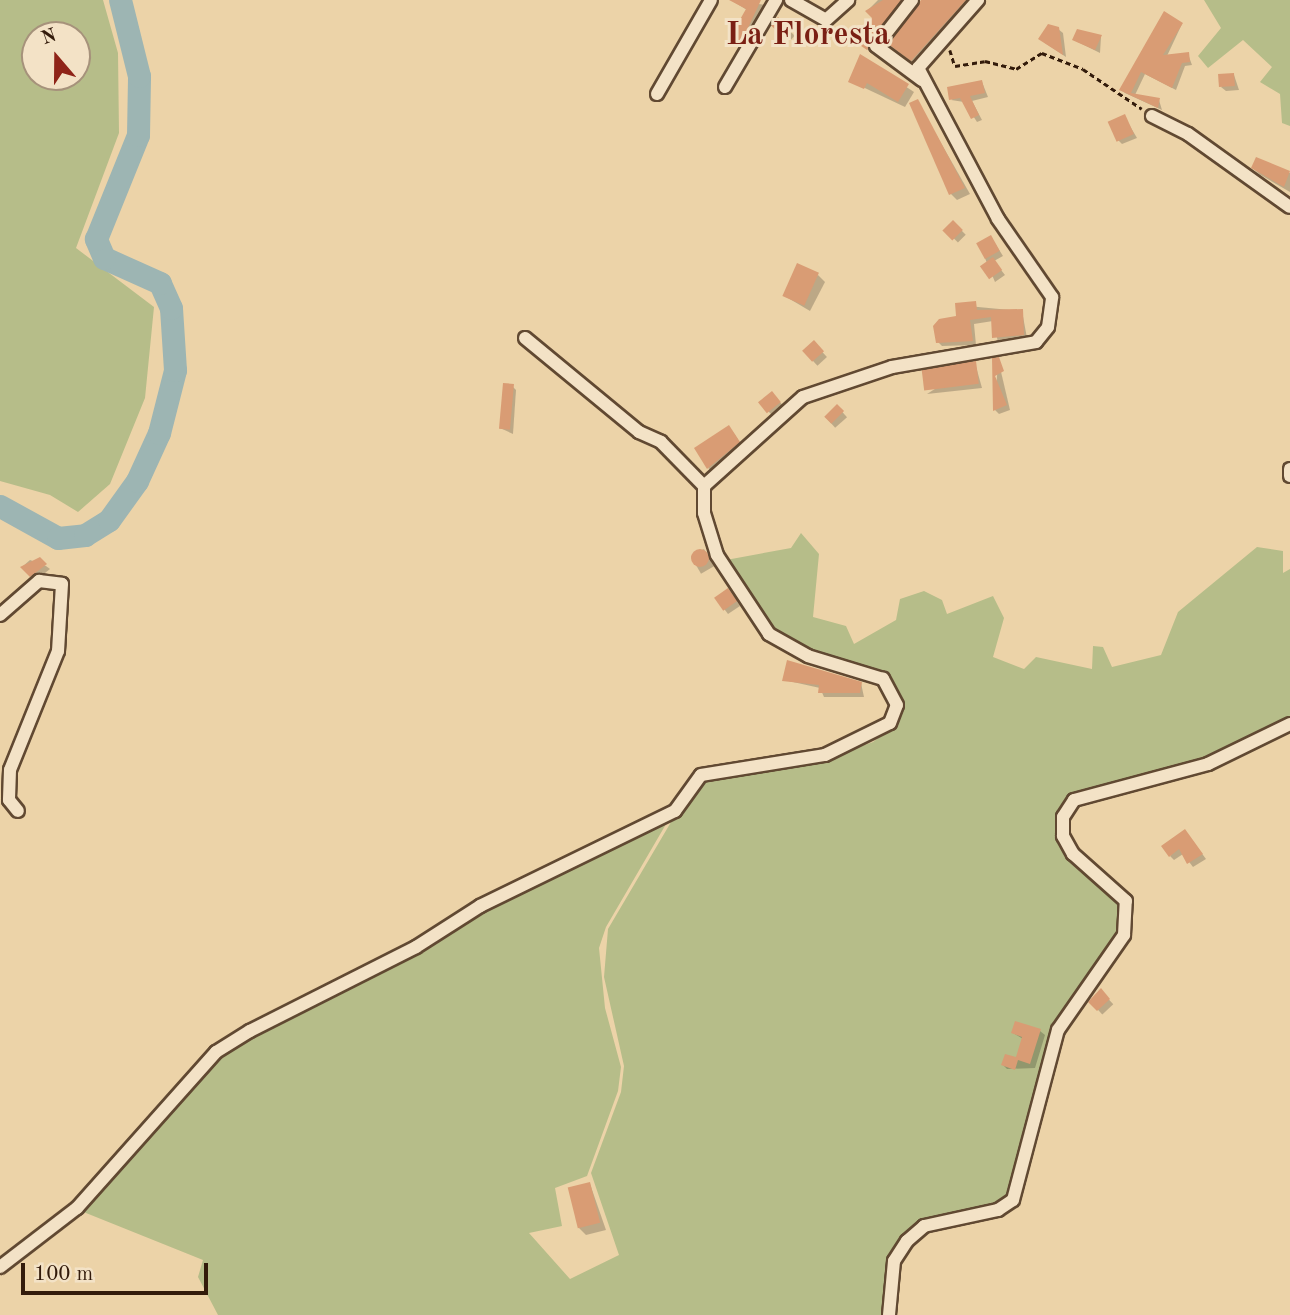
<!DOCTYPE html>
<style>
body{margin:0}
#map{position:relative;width:1290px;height:1315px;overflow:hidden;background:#ecd3a8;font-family:"Old Standard TT",serif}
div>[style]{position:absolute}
.green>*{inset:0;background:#b6bd89}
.shadow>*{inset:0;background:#0003;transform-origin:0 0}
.river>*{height:23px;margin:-11.5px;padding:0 11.5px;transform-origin:11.5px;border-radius:11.5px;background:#9db5b3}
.building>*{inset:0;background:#d99c74;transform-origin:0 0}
.round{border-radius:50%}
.path>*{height:2.5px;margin-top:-1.25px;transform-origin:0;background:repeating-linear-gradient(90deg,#331b0b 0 5px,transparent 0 8.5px)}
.roads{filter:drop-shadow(2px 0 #614932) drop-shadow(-2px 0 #614932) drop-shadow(0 2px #614932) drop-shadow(0 -2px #614932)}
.street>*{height:12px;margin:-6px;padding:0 6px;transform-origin:6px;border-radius:6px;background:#f3e2c6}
span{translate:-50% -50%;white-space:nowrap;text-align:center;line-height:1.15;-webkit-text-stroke:6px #f3e2c6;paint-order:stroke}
.quarter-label{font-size:32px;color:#7a1f14;font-weight:700}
.north{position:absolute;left:21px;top:21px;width:70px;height:70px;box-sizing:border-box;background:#f3e2c6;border:2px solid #a6927b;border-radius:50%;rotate:340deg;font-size:19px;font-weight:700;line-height:28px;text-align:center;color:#331b0b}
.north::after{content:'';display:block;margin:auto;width:24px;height:32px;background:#8f2418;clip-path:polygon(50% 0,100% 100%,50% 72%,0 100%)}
.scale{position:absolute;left:21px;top:1263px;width:187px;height:32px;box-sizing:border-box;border:4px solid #331b0b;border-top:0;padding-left:9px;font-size:21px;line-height:24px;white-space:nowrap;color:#331b0b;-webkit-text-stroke:5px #f3e2c6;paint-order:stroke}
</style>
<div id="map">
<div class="green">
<i style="clip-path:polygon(evenodd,0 0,103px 0,118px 53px,119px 133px,76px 248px,154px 307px,145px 398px,110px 484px,78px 512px,50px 495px,0 481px,0 0,35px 35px,77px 35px,77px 77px,35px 77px,35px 35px)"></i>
<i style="clip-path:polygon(1204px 0,1290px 0,1290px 126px,1282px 123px,1280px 94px,1260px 82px,1272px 67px,1243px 40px,1208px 68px,1198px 56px,1221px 28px)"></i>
<i style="clip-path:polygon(801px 533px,819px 554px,813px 617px,846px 626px,854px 644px,896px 620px,900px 599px,924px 591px,942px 600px,947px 614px,993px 596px,1004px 618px,993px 657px,1024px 669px,1036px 657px,1092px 669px,1093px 646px,1103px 647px,1112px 667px,1161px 655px,1178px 612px,1257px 547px,1283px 551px,1283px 573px,1290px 569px,1290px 719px,1207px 759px,1071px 796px,1059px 836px,1122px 903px,1120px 933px,1061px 1015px,1010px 1196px,997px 1206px,922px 1222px,904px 1237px,885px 1315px,218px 1315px,198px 1277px,203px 1260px,81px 1211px,219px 1056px,482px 910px,669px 819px,606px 927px,599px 948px,605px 1008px,621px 1067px,618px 1091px,587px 1176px,555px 1188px,562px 1226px,529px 1233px,570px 1279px,619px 1255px,591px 1173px,621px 1092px,624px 1066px,604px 977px,608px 929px,674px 817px,704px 779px,826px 759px,873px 742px,894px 726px,902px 706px,886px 675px,810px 652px,772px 630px,726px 560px,791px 548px)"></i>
</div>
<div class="shadow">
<i style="clip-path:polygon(731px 0,765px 5px,745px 46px,732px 37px,747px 10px)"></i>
<i style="clip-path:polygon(878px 0,908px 0,871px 52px,860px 44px,874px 18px,867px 11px)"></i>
<i style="clip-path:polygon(929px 0,982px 0,918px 66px,897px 50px)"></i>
<i style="left:778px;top:20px;width:23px;height:6px;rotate:43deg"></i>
<i style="clip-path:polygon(1182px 24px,1167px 56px,1188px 54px,1192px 65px,1185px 66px,1176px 90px,1145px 74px,1135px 95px,1159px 100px,1162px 110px,1125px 93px,1121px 89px)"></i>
<i style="clip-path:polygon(1058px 29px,1063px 33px,1066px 57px,1045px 43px)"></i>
<i style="clip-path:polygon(1101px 37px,1100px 53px,1074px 40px)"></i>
<i style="clip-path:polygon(861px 57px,914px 92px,905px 107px,850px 81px)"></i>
<i style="clip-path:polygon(1234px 75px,1239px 90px,1226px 91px,1221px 87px)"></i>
<i style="clip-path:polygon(982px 82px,988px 97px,972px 101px,982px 120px,977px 122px,964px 102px,951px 100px)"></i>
<i style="clip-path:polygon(917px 101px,970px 194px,957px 200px,951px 194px)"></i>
<i style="clip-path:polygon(1124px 116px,1137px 138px,1122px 144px,1118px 140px)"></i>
<i style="clip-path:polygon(1256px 159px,1290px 173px,1290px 192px,1259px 174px,1253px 168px)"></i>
<i style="left:953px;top:222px;width:18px;height:11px;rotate:45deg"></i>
<i style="clip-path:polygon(991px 237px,1003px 256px,994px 261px,1005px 275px,995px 282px,979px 244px)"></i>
<i style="clip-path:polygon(818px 275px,825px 282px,810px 311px,783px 295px)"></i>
<i style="clip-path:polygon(957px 305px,1022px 311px,1027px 338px,998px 342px,993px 321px,974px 324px,976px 345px,942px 346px,938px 342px,958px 317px)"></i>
<i style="left:814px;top:343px;width:19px;height:13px;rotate:47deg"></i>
<i style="clip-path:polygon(998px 359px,1010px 410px,999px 414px,995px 410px)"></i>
<i style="clip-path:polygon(975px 363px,982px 388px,927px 394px)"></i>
<i style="clip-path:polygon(512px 386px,516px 390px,513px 434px,500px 428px)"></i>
<i style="clip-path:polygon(776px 397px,784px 407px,773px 416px,760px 403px)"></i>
<i style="left:837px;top:406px;width:15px;height:16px;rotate:48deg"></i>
<i style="clip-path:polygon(733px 432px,743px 447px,713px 472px,708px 468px)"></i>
<i style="left:704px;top:549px;width:20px;height:15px;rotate:60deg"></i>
<i style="clip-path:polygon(30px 560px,46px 566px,50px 569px,35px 581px,22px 567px)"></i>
<i style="clip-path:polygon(733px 595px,740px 606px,728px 614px,716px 598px)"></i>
<i style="clip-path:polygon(784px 680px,861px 683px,864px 697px,824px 697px,820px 688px)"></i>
<i style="clip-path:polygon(1189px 836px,1206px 859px,1193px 867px,1183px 854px,1174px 860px,1170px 856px)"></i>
<i style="left:1101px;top:991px;width:18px;height:15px;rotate:47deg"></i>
<i style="clip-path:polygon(1040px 1031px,1045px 1035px,1035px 1068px,1007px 1069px,1003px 1065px,1017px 1059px,1023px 1039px,1013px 1033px)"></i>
<i style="clip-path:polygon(590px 1184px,606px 1230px,586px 1235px,579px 1228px)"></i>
</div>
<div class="river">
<i style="left:0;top:506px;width:66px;rotate:28.9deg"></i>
<i style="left:58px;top:538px;width:27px;rotate:-6deg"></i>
<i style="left:85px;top:535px;width:28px;rotate:-32deg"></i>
<i style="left:109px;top:520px;width:48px;rotate:-54.3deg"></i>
<i style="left:137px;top:481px;width:53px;rotate:-65.4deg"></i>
<i style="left:159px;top:433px;width:65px;rotate:-75.7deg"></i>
<i style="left:175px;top:370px;width:62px;rotate:-93.7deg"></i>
<i style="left:171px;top:308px;width:27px;rotate:-114deg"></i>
<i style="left:160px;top:283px;width:61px;rotate:-155.9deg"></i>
<i style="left:104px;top:258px;width:21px;rotate:-113deg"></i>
<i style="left:96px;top:239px;width:112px;rotate:-68deg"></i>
<i style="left:138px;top:135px;width:59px;rotate:-89deg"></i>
<i style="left:139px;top:76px;width:78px;rotate:-104deg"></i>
</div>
<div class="building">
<i style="clip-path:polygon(729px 0,761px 0,741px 43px,730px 37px,746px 9px)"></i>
<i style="clip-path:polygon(883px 0,901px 0,867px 50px,854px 41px,872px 18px,865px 11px)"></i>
<i style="clip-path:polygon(921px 0,966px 0,911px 61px,888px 44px)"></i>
<i style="clip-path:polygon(1164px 11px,1183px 23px,1163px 55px,1189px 52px,1190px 62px,1182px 63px,1172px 88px,1141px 72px,1131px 93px,1160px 98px,1158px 108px,1119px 90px)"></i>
<i style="left:778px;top:17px;width:19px;height:11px;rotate:43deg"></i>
<i style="clip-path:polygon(1048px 24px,1059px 27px,1063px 55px,1038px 39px)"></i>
<i style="clip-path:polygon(1077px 29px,1102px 35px,1095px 50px,1072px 40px)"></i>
<i style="clip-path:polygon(860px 54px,909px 84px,898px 102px,867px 83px,864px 89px,848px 82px)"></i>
<i style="left:1234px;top:73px;width:13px;height:16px;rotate:86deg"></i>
<i style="clip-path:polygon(982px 80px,985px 93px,970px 96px,979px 115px,971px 119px,960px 98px,949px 100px,947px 87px)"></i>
<i style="clip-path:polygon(918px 99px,965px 188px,949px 195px,909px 103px)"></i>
<i style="left:1125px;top:114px;width:22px;height:19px;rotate:66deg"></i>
<i style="clip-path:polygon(1256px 157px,1290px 171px,1284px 187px,1251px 168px)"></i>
<i style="left:953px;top:220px;width:14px;height:15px;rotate:45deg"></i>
<i style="left:991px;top:235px;width:18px;height:17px;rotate:61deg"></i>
<i style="left:993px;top:257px;width:16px;height:16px;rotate:55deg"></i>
<i style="left:797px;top:263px;width:24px;height:36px;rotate:24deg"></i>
<i style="clip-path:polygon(976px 301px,977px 310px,1023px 309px,1024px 335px,992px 338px,991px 317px,970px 320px,973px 341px,936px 343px,933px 326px,939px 319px,956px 316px,955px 303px)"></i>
<i style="left:814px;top:340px;width:15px;height:16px;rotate:48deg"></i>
<i style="clip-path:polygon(999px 357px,1004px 371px,995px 376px,1007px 405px,993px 411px,992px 358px)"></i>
<i style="left:976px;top:361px;width:23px;height:55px;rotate:83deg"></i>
<i style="left:503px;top:383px;width:11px;height:46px;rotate:5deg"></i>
<i style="left:772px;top:391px;width:14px;height:18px;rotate:51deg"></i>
<i style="left:837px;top:404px;width:10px;height:18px;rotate:45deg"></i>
<i style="clip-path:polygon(729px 425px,740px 442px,707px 469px,694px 448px)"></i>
<i class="round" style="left:691px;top:549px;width:18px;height:18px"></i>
<i style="clip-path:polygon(40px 557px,47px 564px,30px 577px,20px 567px)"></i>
<i style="left:728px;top:588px;width:16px;height:17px;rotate:55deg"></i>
<i style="clip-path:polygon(787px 660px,862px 682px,860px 693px,818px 693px,819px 685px,782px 681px)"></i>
<i style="clip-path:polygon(1185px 829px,1203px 854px,1187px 864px,1179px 849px,1169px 857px,1161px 846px)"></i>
<i style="clip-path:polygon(1101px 988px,1110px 999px,1097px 1011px,1088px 1002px)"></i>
<i style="clip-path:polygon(1015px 1021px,1041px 1029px,1030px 1064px,1018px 1060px,1015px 1070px,1001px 1065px,1005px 1054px,1016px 1057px,1022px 1037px,1011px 1033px)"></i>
<i style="left:590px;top:1182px;width:42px;height:23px;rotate:76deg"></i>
</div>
<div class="path">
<i style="left:950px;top:50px;width:17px;rotate:73deg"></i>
<i style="left:955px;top:66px;width:30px;rotate:-9deg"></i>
<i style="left:985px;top:61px;width:32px;rotate:14deg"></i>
<i style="left:1016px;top:69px;width:31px;rotate:-32deg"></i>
<i style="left:1042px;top:53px;width:44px;rotate:21.3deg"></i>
<i style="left:1083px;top:69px;width:71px;rotate:34.1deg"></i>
</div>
<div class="roads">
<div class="street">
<i style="left:791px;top:0;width:40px;rotate:29.7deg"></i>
<i style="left:826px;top:20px;width:30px;rotate:-42deg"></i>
<i style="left:912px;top:0;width:58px;rotate:128deg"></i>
<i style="left:876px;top:46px;width:57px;rotate:36.5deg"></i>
<i style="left:725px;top:87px;width:101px;rotate:-59.6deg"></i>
<i style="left:657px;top:94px;width:108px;rotate:-60.1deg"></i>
<i style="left:1152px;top:116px;width:40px;rotate:26.6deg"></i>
<i style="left:1188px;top:134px;width:125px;rotate:35.6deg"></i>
<i style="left:525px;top:338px;width:148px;rotate:39.5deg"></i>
<i style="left:639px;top:432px;width:24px;rotate:24deg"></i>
<i style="left:661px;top:442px;width:62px;rotate:45.7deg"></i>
<i style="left:1290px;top:469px;width:7px;rotate:90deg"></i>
<i style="left:0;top:615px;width:52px;rotate:-41.1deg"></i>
<i style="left:39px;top:581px;width:23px;rotate:7deg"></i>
<i style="left:62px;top:584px;width:67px;rotate:93.4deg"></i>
<i style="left:58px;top:651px;width:128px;rotate:112deg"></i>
<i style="left:10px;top:770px;width:30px;rotate:92deg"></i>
<i style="left:9px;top:800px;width:14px;rotate:51deg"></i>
<i style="left:0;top:1267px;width:97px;rotate:-37.5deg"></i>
<i style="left:77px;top:1208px;width:209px;rotate:-48.3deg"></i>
<i style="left:216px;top:1052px;width:40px;rotate:-32deg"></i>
<i style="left:250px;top:1031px;width:186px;rotate:-26.8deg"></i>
<i style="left:416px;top:947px;width:76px;rotate:-32.6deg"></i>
<i style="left:480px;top:906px;width:217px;rotate:-26deg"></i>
<i style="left:675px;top:811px;width:44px;rotate:-54.2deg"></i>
<i style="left:701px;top:775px;width:126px;rotate:-9.2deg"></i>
<i style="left:825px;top:755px;width:72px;rotate:-26.2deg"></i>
<i style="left:890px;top:723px;width:19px;rotate:-69deg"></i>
<i style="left:897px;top:705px;width:30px;rotate:-118deg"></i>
<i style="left:883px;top:679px;width:78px;rotate:-163deg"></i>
<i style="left:808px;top:656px;width:45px;rotate:-150.6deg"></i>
<i style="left:769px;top:634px;width:95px;rotate:-123.4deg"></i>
<i style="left:717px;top:555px;width:44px;rotate:-107.2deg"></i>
<i style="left:704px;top:513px;width:27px;rotate:-90deg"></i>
<i style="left:704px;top:486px;width:133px;rotate:-42deg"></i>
<i style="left:803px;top:397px;width:94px;rotate:-18.6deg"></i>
<i style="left:892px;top:367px;width:146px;rotate:-9.8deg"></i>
<i style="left:1036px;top:342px;width:19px;rotate:-51deg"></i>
<i style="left:1048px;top:327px;width:30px;rotate:-82deg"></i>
<i style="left:1052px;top:297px;width:95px;rotate:-124.7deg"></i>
<i style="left:998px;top:219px;width:171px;rotate:-117.9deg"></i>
<i style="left:918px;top:68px;width:91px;rotate:-48.6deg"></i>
<i style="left:889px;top:1315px;width:54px;rotate:-84.7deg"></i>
<i style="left:894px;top:1261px;width:24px;rotate:-57deg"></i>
<i style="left:907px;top:1241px;width:23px;rotate:-41deg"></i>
<i style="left:924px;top:1226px;width:76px;rotate:-12.2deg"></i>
<i style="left:998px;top:1210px;width:18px;rotate:-34deg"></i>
<i style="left:1013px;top:1200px;width:176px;rotate:-75.2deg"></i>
<i style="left:1058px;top:1030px;width:116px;rotate:-55.2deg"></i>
<i style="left:1124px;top:935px;width:34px;rotate:-87deg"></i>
<i style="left:1126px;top:901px;width:71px;rotate:-138.4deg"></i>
<i style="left:1073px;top:854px;width:21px;rotate:-119deg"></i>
<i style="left:1063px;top:836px;width:19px;rotate:-90deg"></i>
<i style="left:1063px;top:817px;width:20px;rotate:-57deg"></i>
<i style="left:1074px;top:800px;width:139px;rotate:-15deg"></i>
<i style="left:1208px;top:764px;width:91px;rotate:-26deg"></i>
</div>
</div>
<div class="quarter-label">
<span style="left:808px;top:36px">La Floresta</span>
</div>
<div class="north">N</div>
<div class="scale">100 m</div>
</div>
